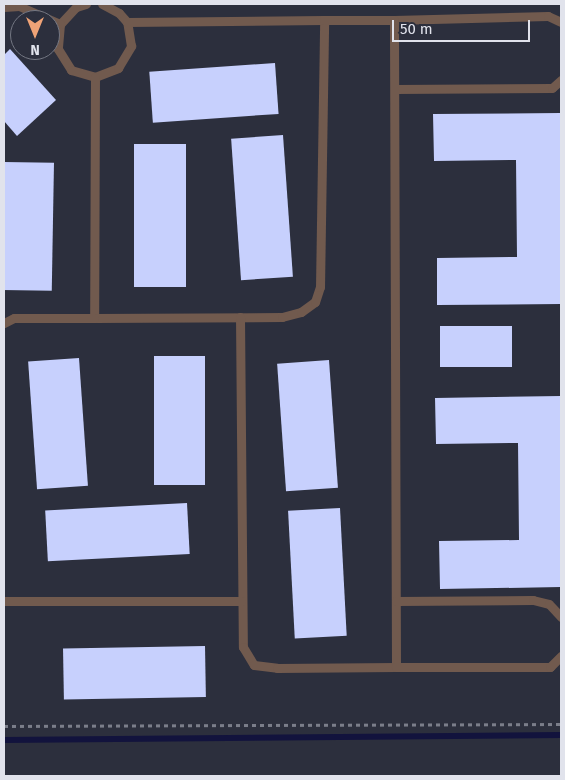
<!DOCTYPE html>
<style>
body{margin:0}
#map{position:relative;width:565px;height:780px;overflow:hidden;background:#2c2f3d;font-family:"Fira Sans",sans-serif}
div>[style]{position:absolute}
.stream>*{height:5.5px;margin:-2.75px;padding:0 2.75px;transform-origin:2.75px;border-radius:2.75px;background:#12133d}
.building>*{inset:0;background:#c7d0fd;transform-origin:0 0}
.path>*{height:3px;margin-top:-1.5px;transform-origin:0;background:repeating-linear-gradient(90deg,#7b7e8a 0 4px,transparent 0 8px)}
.lane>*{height:9px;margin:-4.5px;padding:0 4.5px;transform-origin:4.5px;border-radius:4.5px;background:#715a4e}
span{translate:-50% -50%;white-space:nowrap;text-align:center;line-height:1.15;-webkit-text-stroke:5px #2c2f3d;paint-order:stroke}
.frame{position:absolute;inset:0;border:5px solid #e1e3ec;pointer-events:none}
.north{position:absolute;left:10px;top:10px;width:50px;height:50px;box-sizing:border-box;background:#2c2f3d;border:1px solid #747783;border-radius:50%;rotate:180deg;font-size:14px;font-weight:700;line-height:20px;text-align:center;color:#e1e3ec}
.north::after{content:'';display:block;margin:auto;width:18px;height:22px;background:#efa377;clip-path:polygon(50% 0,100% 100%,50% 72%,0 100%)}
.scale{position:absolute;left:392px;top:20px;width:138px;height:22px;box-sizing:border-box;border:2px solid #e1e3ec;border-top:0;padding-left:6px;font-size:15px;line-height:18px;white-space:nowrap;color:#e1e3ec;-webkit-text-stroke:4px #2c2f3d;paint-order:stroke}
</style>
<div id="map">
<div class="stream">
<i style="left:4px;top:740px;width:557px;rotate:-0.51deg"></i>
</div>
<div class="building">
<i style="clip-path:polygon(10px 49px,56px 100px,17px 136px,4px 121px,4px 55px)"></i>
<i style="left:275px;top:63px;width:51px;height:126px;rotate:86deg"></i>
<i style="clip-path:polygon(561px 113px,561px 304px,437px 305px,437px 258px,517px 257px,516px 160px,434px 161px,433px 114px)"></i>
<i style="left:283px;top:135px;width:142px;height:52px;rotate:86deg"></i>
<i style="left:186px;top:144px;width:143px;height:52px;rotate:90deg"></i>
<i style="left:4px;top:162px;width:50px;height:128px;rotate:1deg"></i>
<i style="left:440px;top:326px;width:72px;height:41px"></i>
<i style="left:154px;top:356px;width:51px;height:129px"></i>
<i style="left:79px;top:358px;width:128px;height:51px;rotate:86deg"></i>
<i style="left:329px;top:360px;width:128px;height:52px;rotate:86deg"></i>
<i style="clip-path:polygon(561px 396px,561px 587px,440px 589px,439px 541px,519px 540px,518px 443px,436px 444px,435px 398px)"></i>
<i style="left:187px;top:503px;width:51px;height:142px;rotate:87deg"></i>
<i style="left:340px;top:508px;width:128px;height:52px;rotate:87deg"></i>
<i style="left:205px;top:646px;width:51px;height:142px;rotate:89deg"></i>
</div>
<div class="path">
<i style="left:4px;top:726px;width:557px;rotate:-0.21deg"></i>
</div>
<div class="lane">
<i style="left:86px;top:4px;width:10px;rotate:163deg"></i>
<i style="left:76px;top:7px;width:23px;rotate:133deg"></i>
<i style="left:60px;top:24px;width:25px;rotate:95deg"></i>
<i style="left:58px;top:49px;width:25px;rotate:58deg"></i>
<i style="left:71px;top:70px;width:25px;rotate:16deg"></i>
<i style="left:95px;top:77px;width:25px;rotate:-21deg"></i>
<i style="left:118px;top:68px;width:26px;rotate:-59deg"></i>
<i style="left:131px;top:46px;width:24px;rotate:-99deg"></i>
<i style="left:127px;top:22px;width:12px;rotate:-132deg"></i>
<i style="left:119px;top:13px;width:19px;rotate:-152deg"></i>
<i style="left:4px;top:7px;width:15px;rotate:-4deg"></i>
<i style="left:19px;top:6px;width:45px;rotate:23.7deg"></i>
<i style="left:394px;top:20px;width:154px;rotate:-1.5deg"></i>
<i style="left:548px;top:16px;width:14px;rotate:25deg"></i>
<i style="left:95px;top:77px;width:241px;rotate:90.2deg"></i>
<i style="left:94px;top:318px;width:188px;rotate:-0.3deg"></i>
<i style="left:282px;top:317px;width:20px;rotate:-15deg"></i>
<i style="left:301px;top:312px;width:17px;rotate:-36deg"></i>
<i style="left:315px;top:302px;width:16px;rotate:-72deg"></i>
<i style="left:320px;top:287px;width:267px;rotate:-89.1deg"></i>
<i style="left:324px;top:20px;width:197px;rotate:179.4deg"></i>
<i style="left:395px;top:89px;width:157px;rotate:-0.4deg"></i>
<i style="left:552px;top:88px;width:12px;rotate:-42deg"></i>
<i style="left:240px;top:317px;width:330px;rotate:89.5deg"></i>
<i style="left:243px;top:647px;width:21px;rotate:59deg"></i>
<i style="left:254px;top:665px;width:23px;rotate:7deg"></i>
<i style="left:277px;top:668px;width:119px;rotate:-0.5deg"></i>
<i style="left:396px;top:667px;width:647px;rotate:-90.18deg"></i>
<i style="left:394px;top:20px;width:70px;rotate:180deg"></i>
<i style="left:4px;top:323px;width:11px;rotate:-27deg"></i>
<i style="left:14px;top:318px;width:80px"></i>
<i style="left:4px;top:601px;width:237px"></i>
<i style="left:396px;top:601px;width:137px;rotate:-0.4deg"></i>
<i style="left:533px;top:600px;width:16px;rotate:14deg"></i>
<i style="left:549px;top:604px;width:18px;rotate:47deg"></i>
<i style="left:396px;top:667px;width:154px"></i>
<i style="left:550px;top:667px;width:16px;rotate:-45deg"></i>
</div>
<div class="frame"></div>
<div class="north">N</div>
<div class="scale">50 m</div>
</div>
